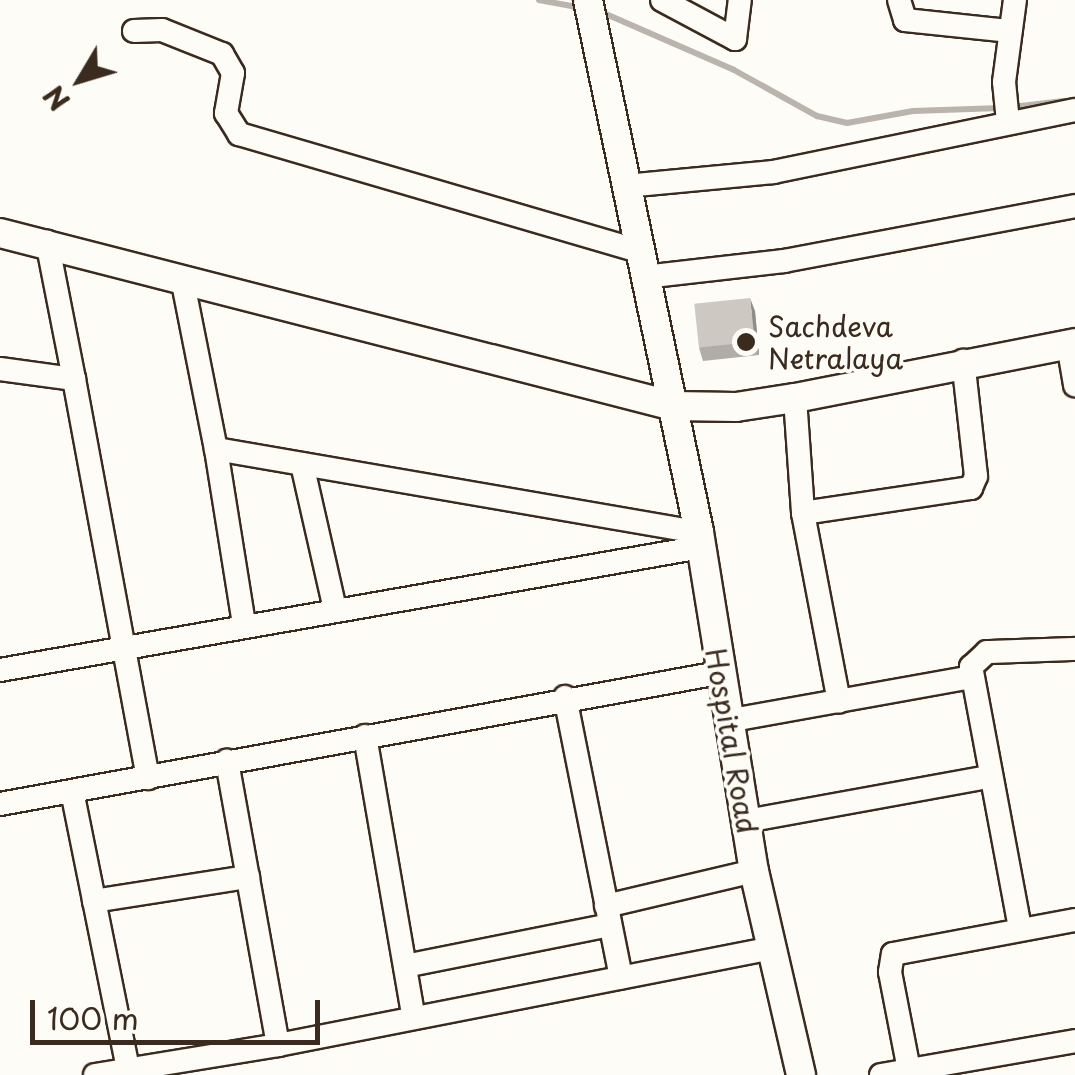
<!DOCTYPE html>
<style>
body{margin:0}
#map{position:relative;width:1075px;height:1075px;overflow:hidden;background:#fdfcf7;font-family:"Playpen Sans",sans-serif}
div>[style]{position:absolute}
.stream>*{height:6px;margin:-3px;padding:0 3px;transform-origin:3px;border-radius:3px;background:#bbb4ad}
.roads{filter:drop-shadow(2px 0 #3b2a1e) drop-shadow(-2px 0 #3b2a1e) drop-shadow(0 2px #3b2a1e) drop-shadow(0 -2px #3b2a1e)}
.minor>*{height:22px;margin:-11px;padding:0 11px;transform-origin:11px;border-radius:11px;background:#fdfcf7}
.tertiary>*{height:28px;margin:-14px;padding:0 14px;transform-origin:14px;border-radius:14px;background:#fdfcf7}
.wall>*{inset:0;background:#b0aca7}
.shaded-wall>*{inset:0;background:#908c88}
.building>*{inset:0;background:#cdc8c2;transform-origin:0 0}
.dots>*{width:28px;height:28px;translate:-50% -50%;box-sizing:border-box;border:5px solid #fdfcf7;border-radius:50%}
span{translate:-50% -50%;white-space:nowrap;text-align:center;line-height:1.15;-webkit-text-stroke:8px #fdfcf7;paint-order:stroke}
.poi-label{font-size:28px;color:#3b2a1e}
.left{translate:0 -50%;text-align:left}
.street-label{font-size:28px;color:#3b2a1e}
.north{position:absolute;left:30px;top:30px;width:100px;height:100px;-webkit-text-stroke:8px #fdfcf7;paint-order:stroke;rotate:232deg;font-size:28px;font-weight:700;line-height:40px;text-align:center;color:#3b2a1e}
.north::after{content:'';display:block;margin:auto;width:35px;height:45px;background:#3b2a1e;clip-path:polygon(50% 0,100% 100%,50% 72%,0 100%)}
.scale{position:absolute;left:30px;top:1000px;width:290px;height:45px;box-sizing:border-box;border:5px solid #3b2a1e;border-top:0;padding-left:12px;font-size:30px;line-height:35px;white-space:nowrap;color:#3b2a1e;-webkit-text-stroke:8px #fdfcf7;paint-order:stroke}
</style>
<div id="map">
<div class="stream">
<i style="left:539px;top:0;width:44px;rotate:10.5deg"></i>
<i style="left:599px;top:11px;width:147px;rotate:23.6deg"></i>
<i style="left:734px;top:70px;width:95px;rotate:29deg"></i>
<i style="left:817px;top:116px;width:31px;rotate:13deg"></i>
<i style="left:847px;top:123px;width:67px;rotate:-10.3deg"></i>
<i style="left:913px;top:111px;width:87px;rotate:-2deg"></i>
<i style="left:1012px;top:107px;width:52px;rotate:-6.6deg"></i>
</div>
<div class="roads">
<div class="minor">
<i style="left:662px;top:0;width:83px;rotate:28.1deg"></i>
<i style="left:735px;top:39px;width:39px;rotate:-83deg"></i>
<i style="left:899px;top:0;width:21px;rotate:73deg"></i>
<i style="left:905px;top:20px;width:106px;rotate:6deg"></i>
<i style="left:134px;top:31px;width:28px;rotate:-2deg"></i>
<i style="left:162px;top:30px;width:65px;rotate:21.8deg"></i>
<i style="left:222px;top:54px;width:22px;rotate:60deg"></i>
<i style="left:233px;top:73px;width:41px;rotate:99.9deg"></i>
<i style="left:226px;top:113px;width:25px;rotate:58deg"></i>
<i style="left:239px;top:134px;width:416px;rotate:16.3deg"></i>
<i style="left:1008px;top:122px;width:40px;rotate:-95.7deg"></i>
<i style="left:1004px;top:82px;width:83px;rotate:-82.4deg"></i>
<i style="left:626px;top:186px;width:148px;rotate:-5.4deg"></i>
<i style="left:773px;top:172px;width:308px;rotate:-11.6deg"></i>
<i style="left:644px;top:277px;width:141px;rotate:-6.5deg"></i>
<i style="left:784px;top:261px;width:296px;rotate:-10.7deg"></i>
<i style="left:182px;top:278px;width:174px;rotate:78.8deg"></i>
<i style="left:1068px;top:344px;width:42px;rotate:80.3deg"></i>
<i style="left:0;top:369px;width:75px;rotate:7.7deg"></i>
<i style="left:74px;top:379px;width:140px;rotate:-101.1deg"></i>
<i style="left:74px;top:379px;width:406px;rotate:79.5deg"></i>
<i style="left:795px;top:398px;width:115px;rotate:86deg"></i>
<i style="left:803px;top:513px;width:192px;rotate:79.2deg"></i>
<i style="left:302px;top:464px;width:149px;rotate:77.2deg"></i>
<i style="left:803px;top:513px;width:170px;rotate:-8.5deg"></i>
<i style="left:971px;top:488px;width:13px;rotate:-67deg"></i>
<i style="left:976px;top:476px;width:116px;rotate:-96.4deg"></i>
<i style="left:244px;top:624px;width:177px;rotate:-99.1deg"></i>
<i style="left:216px;top:449px;width:490px;rotate:9.8deg"></i>
<i style="left:0;top:670px;width:712px;rotate:-9.95deg"></i>
<i style="left:565px;top:697px;width:286px;rotate:78.7deg"></i>
<i style="left:727px;top:721px;width:249px;rotate:-10.2deg"></i>
<i style="left:365px;top:736px;width:283px;rotate:80.2deg"></i>
<i style="left:72px;top:791px;width:284px;rotate:78.6deg"></i>
<i style="left:0;top:804px;width:731px;rotate:-10.33deg"></i>
<i style="left:746px;top:821px;width:246px;rotate:-10.3deg"></i>
<i style="left:94px;top:901px;width:156px;rotate:-8.9deg"></i>
<i style="left:606px;top:906px;width:152px;rotate:-13.3deg"></i>
<i style="left:1020px;top:928px;width:266px;rotate:-100.6deg"></i>
<i style="left:971px;top:667px;width:22px;rotate:-43deg"></i>
<i style="left:987px;top:652px;width:88px;rotate:-2deg"></i>
<i style="left:405px;top:966px;width:209px;rotate:-11.3deg"></i>
<i style="left:278px;top:1045px;width:504px;rotate:-11.09deg"></i>
<i style="left:95px;top:1075px;width:185px;rotate:-9.3deg"></i>
<i style="left:278px;top:1045px;width:289px;rotate:-100.2deg"></i>
<i style="left:881px;top:1075px;width:197px;rotate:-9.9deg"></i>
<i style="left:910px;top:1075px;width:105px;rotate:-101deg"></i>
<i style="left:890px;top:972px;width:18px;rotate:-81deg"></i>
<i style="left:893px;top:954px;width:185px;rotate:-10.6deg"></i>
</div>
<div class="tertiary">
<i style="left:588px;top:0;width:543px;rotate:78.21deg"></i>
<i style="left:699px;top:532px;width:343px;rotate:80.8deg"></i>
<i style="left:754px;top:871px;width:209px;rotate:77deg"></i>
<i style="left:0;top:233px;width:696px;rotate:14.4deg"></i>
<i style="left:674px;top:406px;width:62px;rotate:0.9deg"></i>
<i style="left:736px;top:407px;width:60px;rotate:-8.7deg"></i>
<i style="left:795px;top:398px;width:285px;rotate:-11.1deg"></i>
</div>
</div>
<div class="wall">
<i style="clip-path:polygon(755px 311px,759px 355px,703px 361px,699px 348px)"></i>
</div>
<div class="shaded-wall">
<i style="clip-path:polygon(750px 298px,755px 311px,759px 355px,755px 342px)"></i>
</div>
<div class="building">
<i style="left:750px;top:298px;width:44px;height:56px;rotate:84deg"></i>
</div>
<div class="dots">
<i style="left:746px;top:342px;background:#3b2a1e"></i>
</div>
<div class="poi-label">
<span class="left" style="left:768px;top:342px">Sachdeva<br>Netralaya</span>
</div>
<div class="street-label">
<span style="left:732px;top:741px;rotate:80deg">Hospital Road</span>
</div>
<div class="north">N</div>
<div class="scale">100 m</div>
</div>
